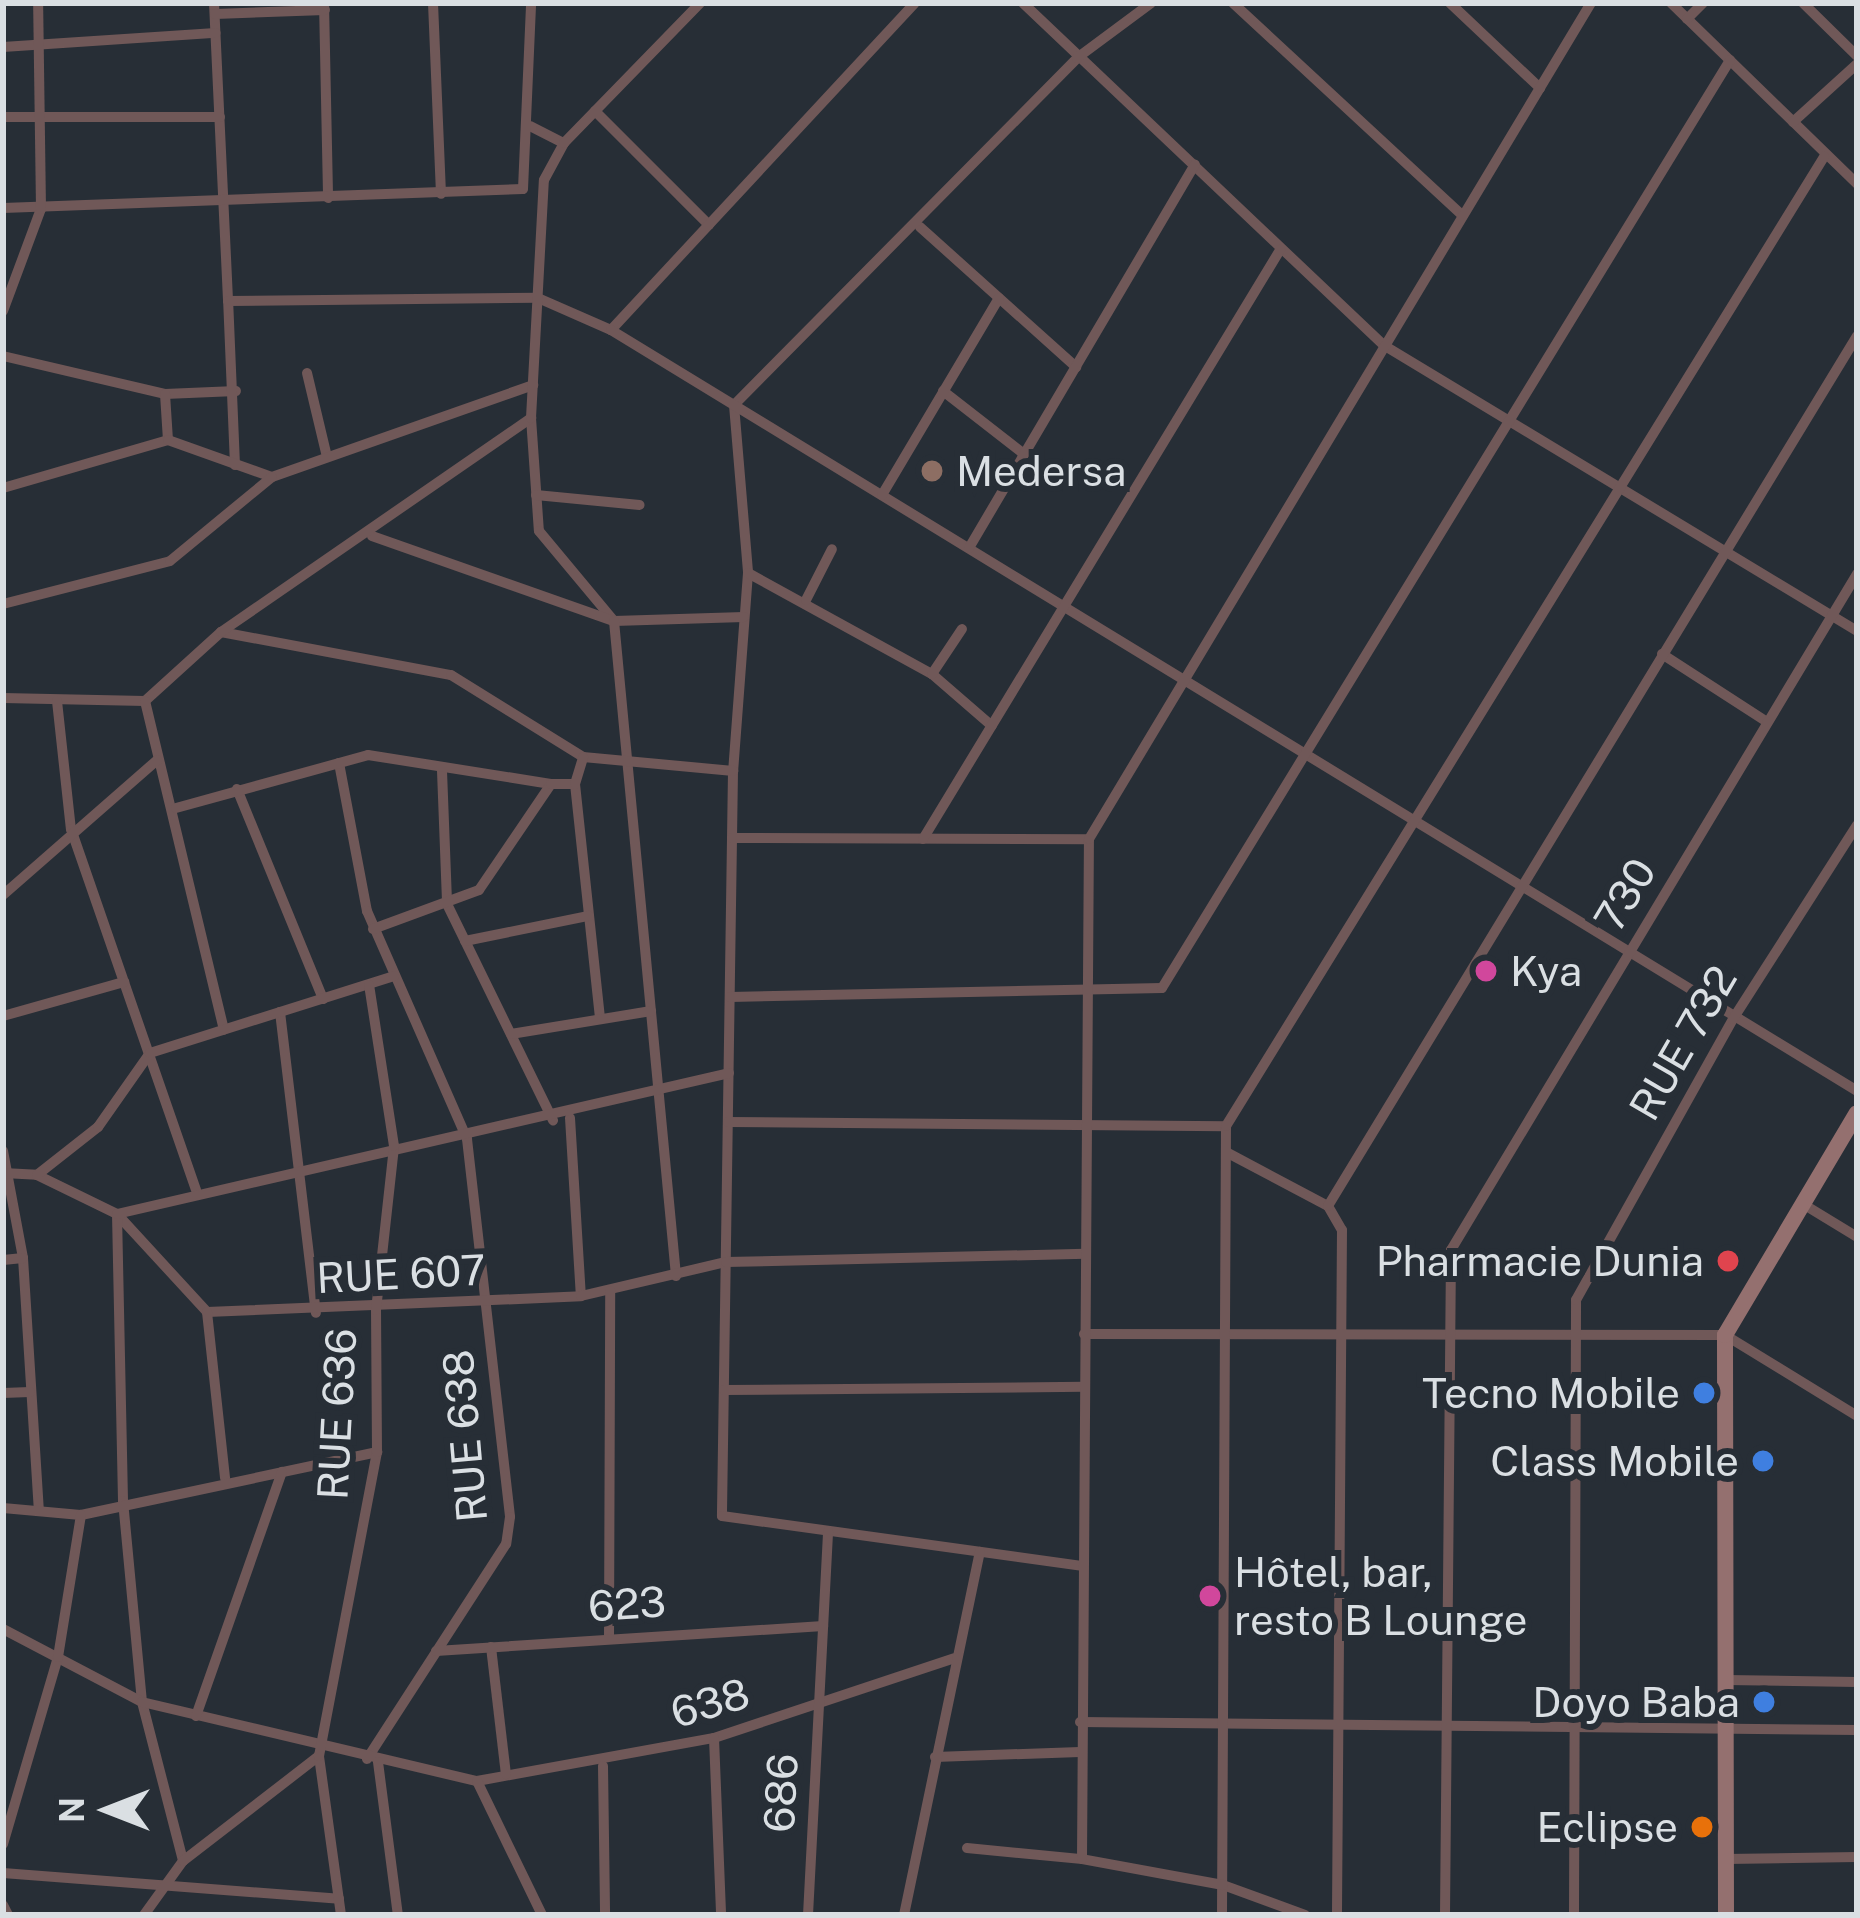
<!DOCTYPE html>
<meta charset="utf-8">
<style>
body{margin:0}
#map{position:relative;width:1860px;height:1918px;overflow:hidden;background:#272e36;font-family:"Public Sans",sans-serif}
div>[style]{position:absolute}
.street>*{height:10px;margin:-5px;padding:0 5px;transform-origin:5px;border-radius:5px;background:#705858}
.secondary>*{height:16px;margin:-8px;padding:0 8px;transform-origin:8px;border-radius:8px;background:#94706f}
.dots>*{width:33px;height:33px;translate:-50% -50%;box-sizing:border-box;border:6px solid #272e36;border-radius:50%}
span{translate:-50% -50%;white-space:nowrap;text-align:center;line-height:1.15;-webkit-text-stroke:12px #272e36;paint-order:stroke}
.poi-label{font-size:42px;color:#dadfe3}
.left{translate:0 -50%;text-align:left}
.right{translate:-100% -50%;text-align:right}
.street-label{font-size:42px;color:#dadfe3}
.frame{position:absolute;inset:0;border:6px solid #dadfe3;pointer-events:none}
.north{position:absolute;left:48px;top:1750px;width:120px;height:120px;-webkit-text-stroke:9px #272e36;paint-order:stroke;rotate:270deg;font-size:33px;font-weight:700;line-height:48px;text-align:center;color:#dadfe3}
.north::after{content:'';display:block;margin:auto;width:42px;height:54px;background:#dadfe3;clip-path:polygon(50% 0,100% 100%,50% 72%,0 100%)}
</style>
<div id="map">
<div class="street">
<i style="left:214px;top:3px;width:298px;rotate:87.3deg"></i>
<i style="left:324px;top:3px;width:195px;rotate:88.8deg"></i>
<i style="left:433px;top:3px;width:191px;rotate:87.6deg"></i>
<i style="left:1023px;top:3px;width:499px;rotate:43.5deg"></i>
<i style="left:1385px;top:346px;width:551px;rotate:31.12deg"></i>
<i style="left:1233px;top:3px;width:313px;rotate:42.8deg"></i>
<i style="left:1450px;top:3px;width:124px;rotate:43.4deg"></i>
<i style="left:1671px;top:3px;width:260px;rotate:44.2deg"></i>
<i style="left:1803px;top:3px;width:76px;rotate:44.5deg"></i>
<i style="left:215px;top:14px;width:110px;rotate:-2.1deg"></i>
<i style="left:1687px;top:19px;width:23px;rotate:-45deg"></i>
<i style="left:3px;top:47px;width:213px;rotate:-3.8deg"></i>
<i style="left:595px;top:111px;width:161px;rotate:45deg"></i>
<i style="left:3px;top:117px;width:217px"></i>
<i style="left:1793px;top:122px;width:86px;rotate:-42.2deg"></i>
<i style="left:530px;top:126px;width:38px;rotate:27deg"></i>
<i style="left:3px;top:208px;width:520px;rotate:-2.09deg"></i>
<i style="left:523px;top:189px;width:186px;rotate:-87.5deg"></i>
<i style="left:920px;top:227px;width:210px;rotate:41.9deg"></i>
<i style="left:3px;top:311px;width:109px;rotate:-69.6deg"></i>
<i style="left:41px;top:209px;width:206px;rotate:-90.8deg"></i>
<i style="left:611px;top:330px;width:446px;rotate:-47.1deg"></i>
<i style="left:3px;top:356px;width:166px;rotate:13.2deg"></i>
<i style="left:165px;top:394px;width:71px;rotate:-2.4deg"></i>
<i style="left:307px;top:373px;width:86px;rotate:76.6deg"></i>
<i style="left:943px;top:391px;width:103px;rotate:37.9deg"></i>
<i style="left:165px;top:394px;width:46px;rotate:86.3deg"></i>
<i style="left:734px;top:405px;width:169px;rotate:85.2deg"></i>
<i style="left:748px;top:573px;width:199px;rotate:94.3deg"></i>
<i style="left:733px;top:771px;width:745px;rotate:90.85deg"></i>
<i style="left:722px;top:1516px;width:363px;rotate:7.9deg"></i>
<i style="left:734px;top:405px;width:488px;rotate:-45.3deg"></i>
<i style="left:1077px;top:58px;width:92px;rotate:-36.6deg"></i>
<i style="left:531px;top:418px;width:113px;rotate:86deg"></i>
<i style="left:539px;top:531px;width:117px;rotate:50.2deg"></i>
<i style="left:614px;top:621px;width:130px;rotate:-1.8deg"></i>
<i style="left:235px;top:465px;width:164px;rotate:-92.4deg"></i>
<i style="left:228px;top:301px;width:310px;rotate:-0.6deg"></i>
<i style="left:538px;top:298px;width:80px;rotate:23.7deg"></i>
<i style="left:611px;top:330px;width:1460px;rotate:31.41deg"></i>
<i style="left:3px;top:488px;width:172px;rotate:-16.2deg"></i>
<i style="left:168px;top:440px;width:110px;rotate:19.6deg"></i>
<i style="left:272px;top:477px;width:277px;rotate:-19.4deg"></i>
<i style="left:536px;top:495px;width:104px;rotate:5.5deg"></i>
<i style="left:882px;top:495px;width:229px;rotate:-59.3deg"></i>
<i style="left:372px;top:536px;width:256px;rotate:19.4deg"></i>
<i style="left:614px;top:621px;width:658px;rotate:84.59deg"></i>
<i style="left:969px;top:548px;width:445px;rotate:-59.5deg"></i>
<i style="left:748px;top:573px;width:210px;rotate:28.8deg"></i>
<i style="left:932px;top:674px;width:79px;rotate:40.9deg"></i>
<i style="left:806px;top:600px;width:57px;rotate:-63deg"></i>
<i style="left:3px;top:604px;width:172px;rotate:-14.4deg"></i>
<i style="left:170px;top:561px;width:132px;rotate:-39.5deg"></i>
<i style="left:221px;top:632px;width:234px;rotate:10.6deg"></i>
<i style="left:451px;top:675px;width:155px;rotate:31.8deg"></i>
<i style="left:583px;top:757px;width:151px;rotate:5.3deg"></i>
<i style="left:1662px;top:654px;width:125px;rotate:32.9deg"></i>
<i style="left:932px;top:674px;width:54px;rotate:-56.3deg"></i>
<i style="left:3px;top:698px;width:142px;rotate:1.2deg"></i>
<i style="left:145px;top:701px;width:103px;rotate:-42.2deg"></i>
<i style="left:221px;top:632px;width:377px;rotate:-34.6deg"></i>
<i style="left:531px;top:418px;width:238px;rotate:-86.9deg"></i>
<i style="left:544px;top:180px;width:42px;rotate:-61.6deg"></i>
<i style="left:564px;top:143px;width:195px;rotate:-45.8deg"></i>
<i style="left:57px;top:701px;width:129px;rotate:83.8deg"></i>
<i style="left:71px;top:829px;width:382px;rotate:70.9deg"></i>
<i style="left:145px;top:701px;width:338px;rotate:76.5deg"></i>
<i style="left:339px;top:763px;width:151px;rotate:79.3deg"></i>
<i style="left:367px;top:911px;width:249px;rotate:66.3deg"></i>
<i style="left:467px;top:1139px;width:380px;rotate:83.5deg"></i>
<i style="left:510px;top:1517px;width:27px;rotate:98deg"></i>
<i style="left:506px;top:1544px;width:256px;rotate:122.9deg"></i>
<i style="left:442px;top:771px;width:133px;rotate:87.8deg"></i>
<i style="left:447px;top:904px;width:241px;rotate:63.9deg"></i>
<i style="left:575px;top:784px;width:234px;rotate:83.9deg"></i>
<i style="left:237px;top:789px;width:227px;rotate:67.7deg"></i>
<i style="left:176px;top:808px;width:199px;rotate:-15.4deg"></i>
<i style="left:368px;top:755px;width:185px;rotate:9deg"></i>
<i style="left:732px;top:838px;width:357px;rotate:0.2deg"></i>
<i style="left:923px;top:839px;width:689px;rotate:-58.78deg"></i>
<i style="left:3px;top:895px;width:205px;rotate:-41.2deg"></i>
<i style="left:373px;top:929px;width:113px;rotate:-20.2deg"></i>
<i style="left:479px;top:890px;width:128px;rotate:-55.8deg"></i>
<i style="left:551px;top:784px;width:24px"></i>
<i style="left:575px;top:784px;width:28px;rotate:-73deg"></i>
<i style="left:465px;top:941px;width:126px;rotate:-11.5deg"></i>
<i style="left:730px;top:997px;width:432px;rotate:-1.2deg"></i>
<i style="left:1162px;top:988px;width:1088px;rotate:-58.53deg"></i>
<i style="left:280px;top:1012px;width:303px;rotate:83.2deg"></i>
<i style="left:3px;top:1016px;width:126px;rotate:-15.7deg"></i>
<i style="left:511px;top:1034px;width:142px;rotate:-9.3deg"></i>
<i style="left:570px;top:1118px;width:178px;rotate:86.5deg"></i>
<i style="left:728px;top:1122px;width:498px;rotate:0.5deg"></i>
<i style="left:3px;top:1151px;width:109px;rotate:79.4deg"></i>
<i style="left:23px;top:1258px;width:253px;rotate:86.4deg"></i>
<i style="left:1226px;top:1152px;width:115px;rotate:27.9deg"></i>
<i style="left:1328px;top:1206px;width:28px;rotate:60deg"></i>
<i style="left:1342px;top:1230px;width:685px;rotate:90.42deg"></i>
<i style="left:3px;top:1173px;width:34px;rotate:3deg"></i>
<i style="left:37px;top:1175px;width:89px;rotate:26deg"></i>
<i style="left:117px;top:1214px;width:133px;rotate:47.4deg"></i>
<i style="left:207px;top:1312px;width:374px;rotate:-2.4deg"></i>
<i style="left:581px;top:1296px;width:149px;rotate:-13.2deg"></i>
<i style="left:726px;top:1262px;width:359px;rotate:-1.3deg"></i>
<i style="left:37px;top:1175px;width:78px;rotate:-38.2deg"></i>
<i style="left:98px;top:1127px;width:90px;rotate:-54.9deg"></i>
<i style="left:150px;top:1053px;width:256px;rotate:-17.5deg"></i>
<i style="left:1803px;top:1204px;width:63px;rotate:31.4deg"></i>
<i style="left:1328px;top:1206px;width:1018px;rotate:-58.7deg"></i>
<i style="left:117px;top:1214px;width:287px;rotate:88.8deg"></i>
<i style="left:123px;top:1501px;width:202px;rotate:84.6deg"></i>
<i style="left:142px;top:1702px;width:164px;rotate:75.5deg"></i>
<i style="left:117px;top:1214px;width:628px;rotate:-12.97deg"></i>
<i style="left:3px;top:1260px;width:20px;rotate:-6deg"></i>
<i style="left:207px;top:1312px;width:167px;rotate:83.8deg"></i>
<i style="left:1084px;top:1334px;width:641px;rotate:0.09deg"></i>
<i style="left:1725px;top:1335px;width:155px;rotate:31.5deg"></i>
<i style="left:724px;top:1390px;width:360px;rotate:-0.5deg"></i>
<i style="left:3px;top:1393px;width:27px;rotate:-2deg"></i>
<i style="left:3px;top:1508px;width:78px;rotate:5.1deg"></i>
<i style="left:81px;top:1515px;width:303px;rotate:-12deg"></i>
<i style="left:3px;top:1629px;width:157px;rotate:27.7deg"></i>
<i style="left:142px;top:1702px;width:344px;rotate:13.3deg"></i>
<i style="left:477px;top:1781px;width:241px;rotate:-10.3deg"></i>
<i style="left:714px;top:1738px;width:253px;rotate:-18.4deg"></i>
<i style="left:609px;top:1637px;width:346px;rotate:-89.8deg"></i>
<i style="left:491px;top:1647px;width:128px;rotate:83.3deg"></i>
<i style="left:436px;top:1651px;width:388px;rotate:-3.7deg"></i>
<i style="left:1726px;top:1680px;width:131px;rotate:0.9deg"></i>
<i style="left:196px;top:1716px;width:259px;rotate:-70.6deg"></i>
<i style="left:1080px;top:1722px;width:777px;rotate:0.59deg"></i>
<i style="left:714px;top:1738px;width:177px;rotate:87.7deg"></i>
<i style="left:935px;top:1757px;width:145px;rotate:-2deg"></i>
<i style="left:378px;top:1762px;width:154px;rotate:82.6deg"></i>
<i style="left:603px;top:1766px;width:149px;rotate:89.2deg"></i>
<i style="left:477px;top:1781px;width:149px;rotate:64.1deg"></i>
<i style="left:3px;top:1844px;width:195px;rotate:-73.6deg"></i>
<i style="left:58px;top:1657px;width:144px;rotate:-80.8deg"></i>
<i style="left:967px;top:1848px;width:116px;rotate:5.5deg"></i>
<i style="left:1726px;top:1859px;width:131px;rotate:-0.9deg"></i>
<i style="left:3px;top:1873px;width:337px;rotate:4.4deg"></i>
<i style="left:3px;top:1905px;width:11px;rotate:63deg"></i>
<i style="left:144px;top:1915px;width:67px;rotate:-54.2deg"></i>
<i style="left:183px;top:1861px;width:172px;rotate:-37.7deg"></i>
<i style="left:341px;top:1915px;width:161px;rotate:-97.9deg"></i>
<i style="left:319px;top:1756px;width:309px;rotate:-79.2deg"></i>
<i style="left:377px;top:1452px;width:142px;rotate:-90.4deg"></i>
<i style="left:376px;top:1310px;width:165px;rotate:-83.7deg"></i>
<i style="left:394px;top:1146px;width:163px;rotate:-98.8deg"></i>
<i style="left:808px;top:1915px;width:384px;rotate:-87deg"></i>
<i style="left:904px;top:1915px;width:371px;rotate:-78.2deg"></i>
<i style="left:1222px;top:1915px;width:789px;rotate:-89.71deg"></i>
<i style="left:1226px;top:1126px;width:1139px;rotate:-58.32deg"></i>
<i style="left:1305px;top:1915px;width:87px;rotate:-159.9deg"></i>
<i style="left:1223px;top:1885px;width:143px;rotate:-169.6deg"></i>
<i style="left:1082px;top:1859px;width:1020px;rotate:-89.61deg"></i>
<i style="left:1089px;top:839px;width:975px;rotate:-59.02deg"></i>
<i style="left:1445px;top:1915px;width:665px;rotate:-89.48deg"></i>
<i style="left:1451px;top:1250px;width:789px;rotate:-59.01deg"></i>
<i style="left:1574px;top:1915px;width:615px;rotate:-89.81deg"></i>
<i style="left:1576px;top:1300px;width:322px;rotate:-60.8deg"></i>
<i style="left:1733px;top:1019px;width:230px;rotate:-57.4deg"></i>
</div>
<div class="secondary">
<i style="left:1726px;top:1915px;width:580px;rotate:-90.1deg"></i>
<i style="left:1725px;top:1335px;width:258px;rotate:-59.3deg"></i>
</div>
<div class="dots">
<i style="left:932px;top:471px;background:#8d6e63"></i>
<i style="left:1486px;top:971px;background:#d1479c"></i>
<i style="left:1728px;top:1261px;background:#e0444e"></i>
<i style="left:1704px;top:1393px;background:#3f7fe0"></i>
<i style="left:1763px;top:1461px;background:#3f7fe0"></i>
<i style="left:1210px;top:1596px;background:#d1479c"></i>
<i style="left:1764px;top:1702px;background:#3f7fe0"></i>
<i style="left:1702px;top:1827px;background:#e8710a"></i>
</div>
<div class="poi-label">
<span class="left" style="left:956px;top:471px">Medersa</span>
<span class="left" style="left:1510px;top:971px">Kya</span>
<span class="right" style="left:1704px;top:1261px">Pharmacie Dunia</span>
<span class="right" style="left:1680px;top:1393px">Tecno Mobile</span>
<span class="right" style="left:1739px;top:1461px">Class Mobile</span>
<span class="left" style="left:1234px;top:1596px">Hôtel, bar,<br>resto B Lounge</span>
<span class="right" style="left:1740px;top:1702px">Doyo Baba</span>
<span class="right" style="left:1678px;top:1827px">Eclipse</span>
</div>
<div class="street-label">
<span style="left:1625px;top:895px;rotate:-59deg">730</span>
<span style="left:1683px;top:1043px;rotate:-60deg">RUE 732</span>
<span style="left:401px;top:1274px;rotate:-3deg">RUE 607</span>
<span style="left:337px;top:1414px;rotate:-87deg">RUE 636</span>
<span style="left:465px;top:1436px;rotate:-95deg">RUE 638</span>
<span style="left:627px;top:1604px;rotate:-4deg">623</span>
<span style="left:710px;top:1703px;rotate:-16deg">638</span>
<span style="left:781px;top:1793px;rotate:-87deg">686</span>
</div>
<div class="frame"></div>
<div class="north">N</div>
</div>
